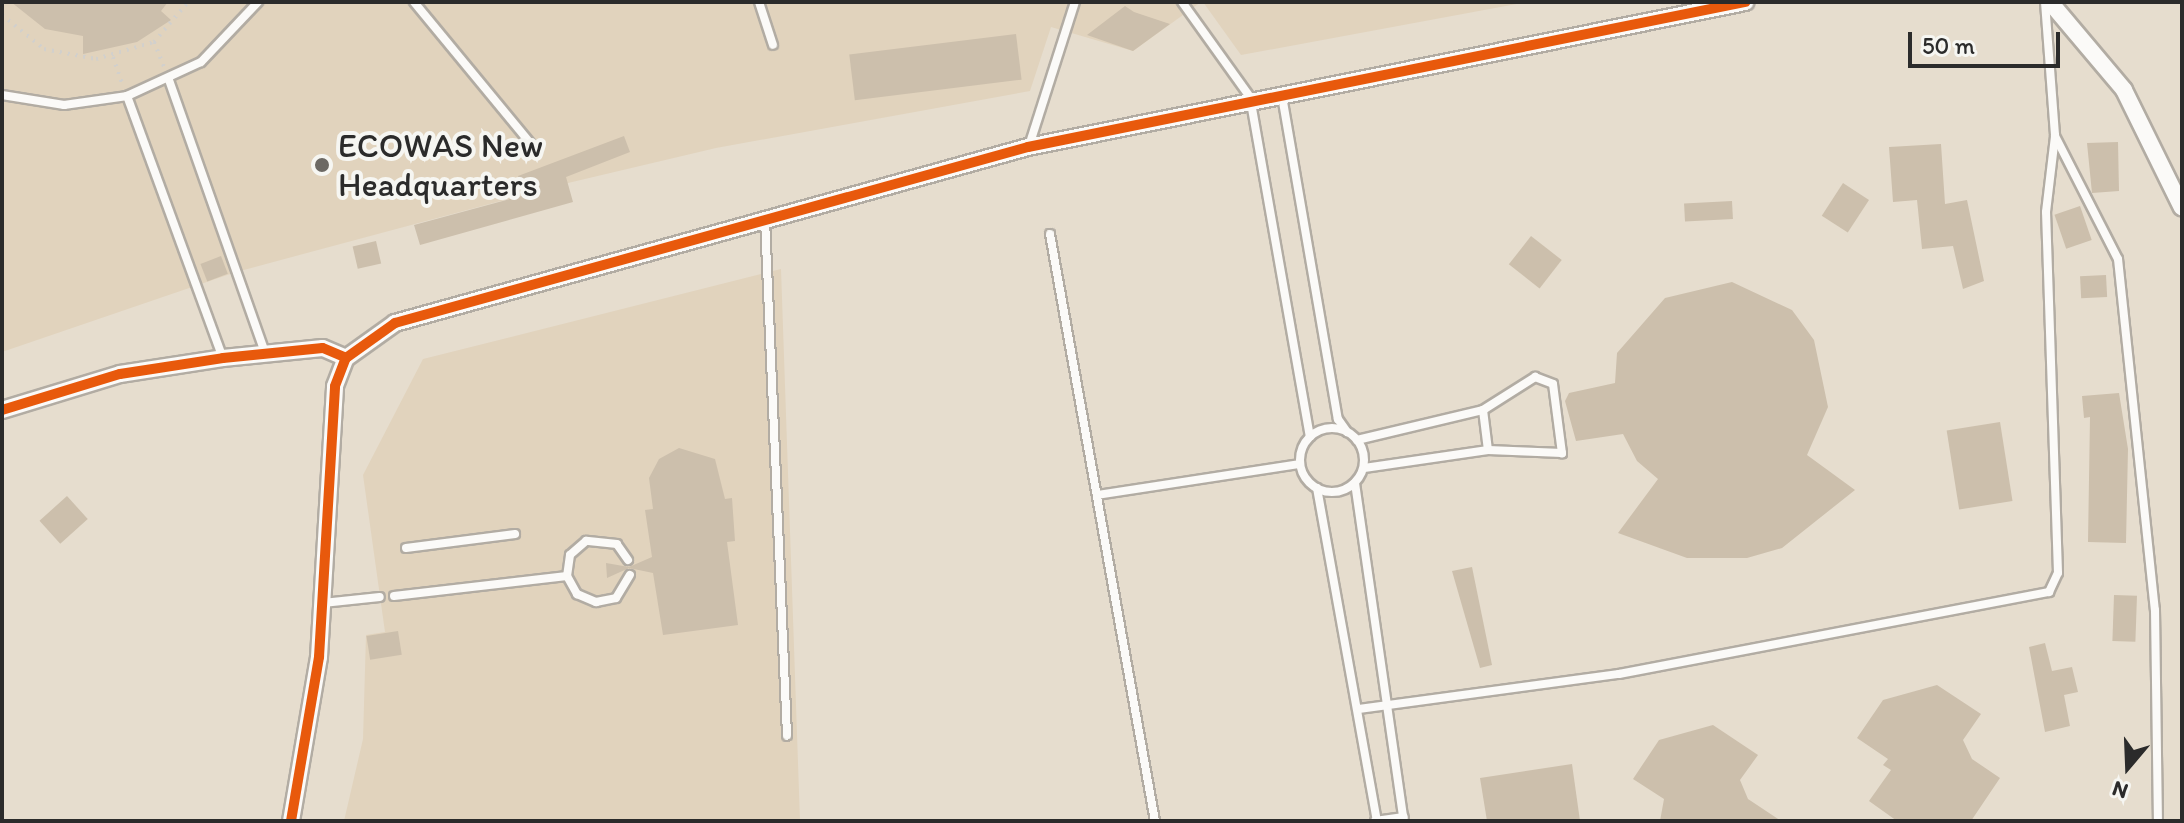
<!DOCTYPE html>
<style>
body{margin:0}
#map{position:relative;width:2184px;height:823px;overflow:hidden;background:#e6ddce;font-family:Itim,sans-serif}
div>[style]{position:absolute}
.built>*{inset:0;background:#e1d3bd}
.building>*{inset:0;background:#ccbfac;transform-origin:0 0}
.path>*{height:4px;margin-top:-2px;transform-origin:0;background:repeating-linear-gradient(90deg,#d2d0cc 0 2px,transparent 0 8px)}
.roads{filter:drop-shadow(2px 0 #b2aca3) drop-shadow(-2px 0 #b2aca3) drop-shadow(0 2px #b2aca3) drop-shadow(0 -2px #b2aca3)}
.lane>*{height:8px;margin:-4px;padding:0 4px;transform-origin:4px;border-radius:4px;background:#fbfaf8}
.lane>.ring{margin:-4px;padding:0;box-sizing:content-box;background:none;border:8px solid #fbfaf8;border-radius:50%}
.street>*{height:16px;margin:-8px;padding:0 8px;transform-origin:8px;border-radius:8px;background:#fbfaf8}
.cycleway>*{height:10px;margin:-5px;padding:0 5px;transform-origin:5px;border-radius:5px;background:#e8590c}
.dots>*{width:22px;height:22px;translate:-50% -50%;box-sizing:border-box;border:4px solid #f6f6f2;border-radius:50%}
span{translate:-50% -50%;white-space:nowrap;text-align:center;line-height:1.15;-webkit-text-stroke:8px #f6f6f2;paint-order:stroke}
.poi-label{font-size:34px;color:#2b2b2b}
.left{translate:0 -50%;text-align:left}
.frame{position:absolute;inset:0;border:4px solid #2b2b2b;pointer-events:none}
.north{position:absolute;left:2088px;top:727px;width:80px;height:80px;-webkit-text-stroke:6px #f6f6f2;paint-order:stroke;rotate:199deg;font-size:22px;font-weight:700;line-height:32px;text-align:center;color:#2b2b2b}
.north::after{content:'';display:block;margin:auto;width:28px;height:36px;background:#2b2b2b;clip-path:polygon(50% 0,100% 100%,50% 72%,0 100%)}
.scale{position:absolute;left:1908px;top:32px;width:152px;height:36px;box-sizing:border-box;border:4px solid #2b2b2b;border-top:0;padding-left:10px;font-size:24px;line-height:28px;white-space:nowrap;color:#2b2b2b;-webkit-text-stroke:6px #f6f6f2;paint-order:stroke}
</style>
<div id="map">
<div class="built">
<i style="clip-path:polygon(2px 2px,1201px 2px,1133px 51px,1051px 27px,1030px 91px,716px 148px,568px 183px,236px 272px,2px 352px)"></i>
<i style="clip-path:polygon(1203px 2px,1527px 2px,1241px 55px)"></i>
<i style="clip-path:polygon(781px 269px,800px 821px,344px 821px,363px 739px,366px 635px,385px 632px,363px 475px,423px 359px)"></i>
</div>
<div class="building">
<i style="clip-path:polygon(11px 2px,168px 2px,161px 11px,171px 20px,137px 42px,83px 54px,83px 36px,45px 29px)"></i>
<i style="clip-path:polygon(1125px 6px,1134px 12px,1170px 24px,1133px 51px,1087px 35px)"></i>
<i style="left:1016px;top:34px;width:46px;height:168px;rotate:83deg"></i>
<i style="clip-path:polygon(624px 136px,630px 152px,566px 177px,573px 202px,420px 245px,414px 225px,525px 195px,518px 176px)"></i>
<i style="clip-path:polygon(2118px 142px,2119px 191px,2092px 193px,2087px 143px)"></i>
<i style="clip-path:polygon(1941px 144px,1945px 204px,1967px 200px,1984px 281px,1963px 289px,1953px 246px,1922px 249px,1917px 200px,1893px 202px,1889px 147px)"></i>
<i style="left:1843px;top:183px;width:31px;height:39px;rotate:33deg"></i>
<i style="left:1732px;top:201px;width:18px;height:48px;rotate:87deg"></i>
<i style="left:2080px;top:206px;width:36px;height:27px;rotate:71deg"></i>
<i style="left:1531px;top:236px;width:39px;height:36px;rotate:38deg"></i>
<i style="left:376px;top:241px;width:23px;height:24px;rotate:77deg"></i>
<i style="left:221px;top:256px;width:19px;height:22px;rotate:69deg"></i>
<i style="left:2106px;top:275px;width:22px;height:26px;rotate:87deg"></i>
<i style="clip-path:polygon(1732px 282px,1792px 310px,1814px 340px,1828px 407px,1807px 455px,1855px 490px,1782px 548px,1747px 558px,1687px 558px,1618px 533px,1658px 479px,1637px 461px,1623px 434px,1576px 441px,1565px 401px,1569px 393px,1615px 383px,1617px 353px,1665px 298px)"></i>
<i style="clip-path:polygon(2119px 393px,2128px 449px,2126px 543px,2088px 542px,2090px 417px,2084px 418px,2082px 396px)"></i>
<i style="left:2000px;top:422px;width:80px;height:54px;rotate:81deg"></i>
<i style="clip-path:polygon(679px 448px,715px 459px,725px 499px,732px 498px,735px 541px,727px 542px,738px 625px,663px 635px,653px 573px,629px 568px,607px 578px,606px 563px,629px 567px,652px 557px,645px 510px,653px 509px,649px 478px,659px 459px)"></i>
<i style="left:67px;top:496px;width:31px;height:37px;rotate:48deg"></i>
<i style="clip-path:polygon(1472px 567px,1492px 665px,1480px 668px,1452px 571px)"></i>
<i style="left:2114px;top:595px;width:23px;height:46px;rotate:2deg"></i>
<i style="left:398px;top:631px;width:24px;height:32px;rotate:81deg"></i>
<i style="clip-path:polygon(2045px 643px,2052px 671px,2072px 667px,2078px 692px,2064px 695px,2070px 726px,2045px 732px,2029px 647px)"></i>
<i style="clip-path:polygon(1937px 685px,1981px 714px,1963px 740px,1972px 759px,2000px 778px,1971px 821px,1897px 821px,1869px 801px,1891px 770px,1883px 765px,1888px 759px,1857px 738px,1883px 700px)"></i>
<i style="clip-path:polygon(1713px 725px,1758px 755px,1740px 780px,1748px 799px,1781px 821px,1660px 821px,1664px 799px,1633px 779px,1659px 740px)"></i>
<i style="clip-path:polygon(1572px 764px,1580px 821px,1487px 821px,1480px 778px)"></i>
</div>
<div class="path">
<i style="left:2px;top:15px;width:54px;rotate:39deg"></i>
<i style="left:44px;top:49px;width:53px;rotate:10.9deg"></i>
<i style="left:96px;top:59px;width:60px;rotate:-16.3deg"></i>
<i style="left:154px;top:42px;width:52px;rotate:-49.6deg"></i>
<i style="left:154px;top:42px;width:27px;rotate:68deg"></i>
<i style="left:113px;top:57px;width:28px;rotate:71deg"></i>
</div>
<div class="roads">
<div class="lane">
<i style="left:414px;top:2px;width:190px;rotate:50.5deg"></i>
<i style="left:759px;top:2px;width:45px;rotate:72deg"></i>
<i style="left:1182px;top:2px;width:117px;rotate:54.4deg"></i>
<i style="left:1250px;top:97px;width:345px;rotate:80deg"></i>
<i style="left:2045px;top:2px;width:134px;rotate:85.7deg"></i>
<i style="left:2055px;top:136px;width:138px;rotate:62.9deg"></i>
<i style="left:2118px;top:259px;width:353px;rotate:84deg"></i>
<i style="left:2155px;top:610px;width:211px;rotate:89.2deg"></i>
<i style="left:169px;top:80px;width:288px;rotate:70.6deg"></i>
<i style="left:2px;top:95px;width:63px;rotate:9.2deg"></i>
<i style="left:64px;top:105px;width:64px;rotate:-8.1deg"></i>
<i style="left:127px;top:96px;width:81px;rotate:-24.7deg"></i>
<i style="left:201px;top:62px;width:83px;rotate:-46.5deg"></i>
<i style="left:127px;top:96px;width:279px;rotate:69.9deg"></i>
<i style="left:1282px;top:96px;width:328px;rotate:80.2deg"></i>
<i style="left:1338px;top:419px;width:16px;rotate:55deg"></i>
<i style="left:1029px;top:146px;width:151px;rotate:-72.3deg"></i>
<i style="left:765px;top:219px;width:517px;rotate:87.56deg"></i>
<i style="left:1050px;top:234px;width:596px;rotate:79.86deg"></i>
<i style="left:1483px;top:410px;width:40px;rotate:82.9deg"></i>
<i class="ring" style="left:1300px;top:428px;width:56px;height:56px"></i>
<i style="left:1357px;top:440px;width:130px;rotate:-13.4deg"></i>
<i style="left:1483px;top:410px;width:62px;rotate:-32.4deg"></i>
<i style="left:1535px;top:377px;width:19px;rotate:21deg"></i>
<i style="left:1553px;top:384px;width:70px;rotate:82.6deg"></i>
<i style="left:1562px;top:453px;width:74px;rotate:-177.7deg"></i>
<i style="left:1488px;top:450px;width:125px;rotate:171.7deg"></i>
<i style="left:1355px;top:483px;width:342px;rotate:81.8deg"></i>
<i style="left:1317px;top:488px;width:338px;rotate:79.8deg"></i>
<i style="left:1097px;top:495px;width:205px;rotate:-8.7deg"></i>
<i style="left:406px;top:548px;width:110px;rotate:-7.3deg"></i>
<i style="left:628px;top:560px;width:19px;rotate:-125deg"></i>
<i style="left:617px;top:544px;width:31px;rotate:-174deg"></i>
<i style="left:586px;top:541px;width:21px;rotate:139deg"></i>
<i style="left:570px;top:555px;width:21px;rotate:98deg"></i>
<i style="left:567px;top:576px;width:21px;rotate:61deg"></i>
<i style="left:577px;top:594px;width:21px;rotate:23deg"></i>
<i style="left:596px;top:602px;width:20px;rotate:-11deg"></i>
<i style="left:616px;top:598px;width:27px;rotate:-59deg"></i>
<i style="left:394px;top:596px;width:174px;rotate:-6.6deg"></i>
<i style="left:323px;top:603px;width:57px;rotate:-6deg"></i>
<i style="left:1359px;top:709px;width:262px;rotate:-7.7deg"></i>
<i style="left:1619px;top:674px;width:438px;rotate:-10.8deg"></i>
<i style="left:2049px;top:592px;width:21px;rotate:-65deg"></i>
<i style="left:2058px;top:573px;width:361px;rotate:-91.9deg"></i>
<i style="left:2046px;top:212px;width:77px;rotate:-83.2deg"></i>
<i style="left:1375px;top:821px;width:29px;rotate:-8deg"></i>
</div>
<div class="street">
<i style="left:2050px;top:2px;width:115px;rotate:49.9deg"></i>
<i style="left:2124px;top:90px;width:131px;rotate:63.8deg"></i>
<i style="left:2px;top:410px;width:123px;rotate:-17deg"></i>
<i style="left:120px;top:374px;width:104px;rotate:-8.8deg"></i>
<i style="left:223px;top:358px;width:100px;rotate:-5.7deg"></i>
<i style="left:323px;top:348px;width:25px;rotate:23deg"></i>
<i style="left:291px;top:821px;width:166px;rotate:-80.3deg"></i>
<i style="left:319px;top:657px;width:271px;rotate:-86.6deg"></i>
<i style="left:335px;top:386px;width:30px;rotate:-69deg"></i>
<i style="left:346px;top:358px;width:60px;rotate:-35.5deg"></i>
<i style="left:395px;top:323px;width:657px;rotate:-15.54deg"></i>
<i style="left:1028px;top:147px;width:732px;rotate:-11.43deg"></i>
</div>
</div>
<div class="cycleway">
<i style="left:2px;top:410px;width:123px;rotate:-17deg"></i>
<i style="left:120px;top:374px;width:104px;rotate:-8.8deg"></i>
<i style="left:223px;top:358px;width:100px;rotate:-5.7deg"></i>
<i style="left:323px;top:348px;width:25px;rotate:23deg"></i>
<i style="left:291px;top:821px;width:166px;rotate:-80.3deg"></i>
<i style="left:319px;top:657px;width:271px;rotate:-86.6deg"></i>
<i style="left:335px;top:386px;width:30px;rotate:-69deg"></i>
<i style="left:346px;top:358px;width:60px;rotate:-35.5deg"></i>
<i style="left:395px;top:323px;width:657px;rotate:-15.54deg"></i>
<i style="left:1028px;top:147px;width:732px;rotate:-11.43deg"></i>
</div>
<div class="dots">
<i style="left:322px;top:165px;background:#6c6964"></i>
</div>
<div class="poi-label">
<span class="left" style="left:338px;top:165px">ECOWAS New<br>Headquarters</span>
</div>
<div class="frame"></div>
<div class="north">N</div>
<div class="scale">50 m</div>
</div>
